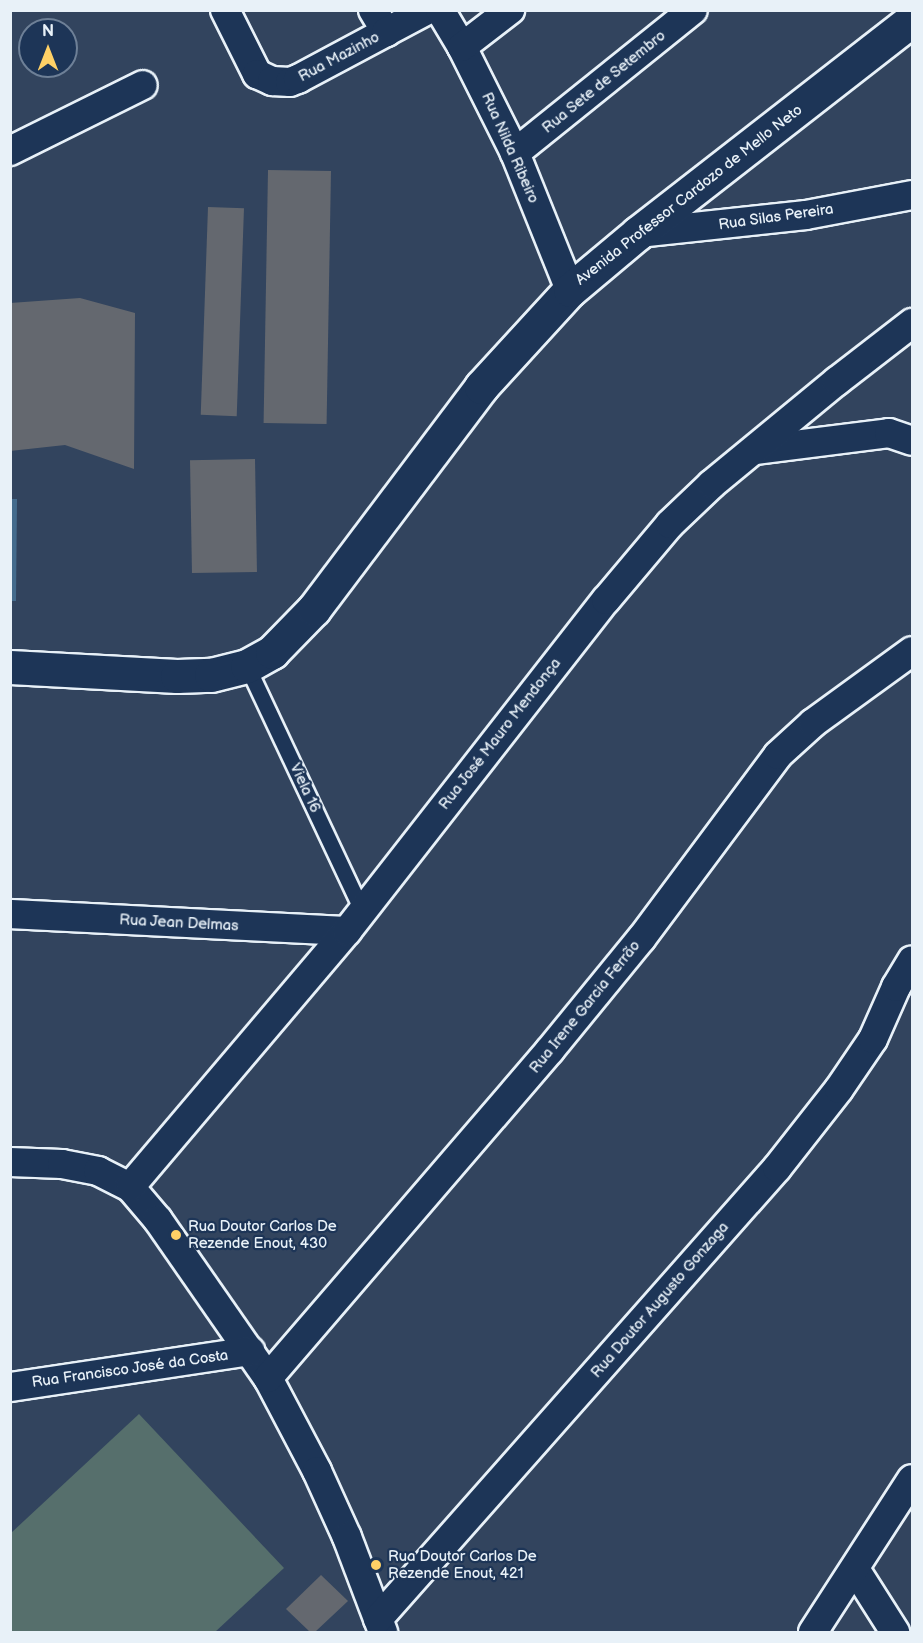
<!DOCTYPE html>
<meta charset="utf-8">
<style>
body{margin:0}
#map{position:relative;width:923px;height:1643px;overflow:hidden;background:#32445e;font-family:"Balsamiq Sans",sans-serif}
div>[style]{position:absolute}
.green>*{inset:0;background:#566f6c}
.water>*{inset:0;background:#446b8c}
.building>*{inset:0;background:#64686f;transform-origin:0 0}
.roads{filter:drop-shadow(2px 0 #e8f1f8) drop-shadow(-2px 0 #e8f1f8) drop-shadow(0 2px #e8f1f8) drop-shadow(0 -2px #e8f1f8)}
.lane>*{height:15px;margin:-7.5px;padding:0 7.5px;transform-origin:7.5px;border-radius:7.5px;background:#1d3557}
.street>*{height:28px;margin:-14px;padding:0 14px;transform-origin:14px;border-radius:14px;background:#1d3557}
.secondary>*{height:33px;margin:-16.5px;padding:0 16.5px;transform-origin:16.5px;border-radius:16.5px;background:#1d3557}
.dots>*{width:16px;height:16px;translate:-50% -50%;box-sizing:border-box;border:3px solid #1d3557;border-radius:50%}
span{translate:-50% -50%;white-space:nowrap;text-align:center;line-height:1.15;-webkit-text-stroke:4.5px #1d3557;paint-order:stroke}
.street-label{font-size:15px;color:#e8f1f8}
.poi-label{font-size:15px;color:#e8f1f8}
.left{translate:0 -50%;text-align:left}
.frame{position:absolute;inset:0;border:12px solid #e8f1f8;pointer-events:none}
.north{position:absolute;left:18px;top:18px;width:60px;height:60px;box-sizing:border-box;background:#1d3557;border:2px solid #6e8097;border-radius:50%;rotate:0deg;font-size:16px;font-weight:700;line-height:24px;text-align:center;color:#e8f1f8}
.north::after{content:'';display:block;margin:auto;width:21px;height:27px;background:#ffd166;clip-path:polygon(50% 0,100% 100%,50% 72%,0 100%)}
</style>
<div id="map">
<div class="green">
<i style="clip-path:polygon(139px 1414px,284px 1568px,215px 1632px,11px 1632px,11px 1533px)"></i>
</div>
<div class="water">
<i style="clip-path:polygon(11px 499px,17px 499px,16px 601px,11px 601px)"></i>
</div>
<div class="building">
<i style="left:268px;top:170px;width:63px;height:253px;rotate:1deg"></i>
<i style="left:208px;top:207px;width:36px;height:208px;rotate:2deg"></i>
<i style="clip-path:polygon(80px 298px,135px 313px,134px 469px,65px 445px,10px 451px,10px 303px)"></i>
<i style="left:255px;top:459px;width:113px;height:65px;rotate:89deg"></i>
<i style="clip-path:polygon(321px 1575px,348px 1601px,315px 1632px,310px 1632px,286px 1609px)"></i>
</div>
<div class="roads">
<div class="lane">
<i style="left:247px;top:666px;width:270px;rotate:64.8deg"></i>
</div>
<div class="street">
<i style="left:225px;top:10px;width:72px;rotate:63.4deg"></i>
<i style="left:257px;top:74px;width:17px;rotate:25deg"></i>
<i style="left:272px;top:81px;width:18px;rotate:3deg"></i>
<i style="left:290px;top:82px;width:9px;rotate:-21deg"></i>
<i style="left:298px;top:79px;width:100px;rotate:-28.1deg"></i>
<i style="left:373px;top:10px;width:26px;rotate:59deg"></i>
<i style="left:386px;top:32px;width:47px;rotate:-28.2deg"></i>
<i style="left:440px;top:10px;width:43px;rotate:59.3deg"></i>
<i style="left:462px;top:47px;width:119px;rotate:63.4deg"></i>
<i style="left:515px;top:153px;width:148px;rotate:68.1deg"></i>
<i style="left:462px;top:47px;width:61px;rotate:-37.6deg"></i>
<i style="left:10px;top:151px;width:148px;rotate:-26.4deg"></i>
<i style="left:515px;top:153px;width:228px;rotate:-38.8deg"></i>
<i style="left:638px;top:233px;width:169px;rotate:-6.1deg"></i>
<i style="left:806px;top:215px;width:108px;rotate:-10.7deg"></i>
<i style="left:755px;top:450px;width:135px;rotate:-7.2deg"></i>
<i style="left:889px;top:433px;width:24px;rotate:19deg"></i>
<i style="left:10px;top:914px;width:337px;rotate:2.9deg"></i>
<i style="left:10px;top:1162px;width:52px;rotate:2.2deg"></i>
<i style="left:62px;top:1164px;width:37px;rotate:11deg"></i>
<i style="left:98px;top:1171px;width:36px;rotate:27deg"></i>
<i style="left:130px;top:1187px;width:43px;rotate:49.7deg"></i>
<i style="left:158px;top:1220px;width:193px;rotate:55.2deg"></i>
<i style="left:268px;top:1378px;width:105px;rotate:62.2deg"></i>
<i style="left:317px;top:1471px;width:72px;rotate:65.6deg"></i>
<i style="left:347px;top:1537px;width:102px;rotate:69.2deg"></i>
<i style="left:130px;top:1187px;width:336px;rotate:-49.7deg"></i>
<i style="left:347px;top:931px;width:420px;rotate:-52deg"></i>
<i style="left:606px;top:600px;width:99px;rotate:-49.9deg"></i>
<i style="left:670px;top:524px;width:58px;rotate:-43.6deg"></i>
<i style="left:712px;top:484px;width:162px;rotate:-39.5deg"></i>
<i style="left:837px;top:381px;width:95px;rotate:-37.7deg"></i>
<i style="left:268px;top:1378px;width:433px;rotate:-49.3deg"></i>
<i style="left:550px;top:1050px;width:144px;rotate:-50.7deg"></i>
<i style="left:641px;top:939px;width:229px;rotate:-53.3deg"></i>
<i style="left:778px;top:755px;width:47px;rotate:-42.4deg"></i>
<i style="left:813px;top:723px;width:122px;rotate:-36deg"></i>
<i style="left:10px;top:1387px;width:243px;rotate:-8.5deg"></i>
<i style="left:855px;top:1569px;width:75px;rotate:57.6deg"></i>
<i style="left:378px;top:1619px;width:602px;rotate:-48.5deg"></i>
<i style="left:777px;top:1168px;width:100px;rotate:-51.9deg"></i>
<i style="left:839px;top:1089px;width:60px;rotate:-55.8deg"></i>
<i style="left:873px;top:1039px;width:57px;rotate:-66.1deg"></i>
<i style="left:896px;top:987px;width:31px;rotate:-59deg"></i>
<i style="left:813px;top:1632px;width:182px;rotate:-57.1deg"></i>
</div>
<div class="secondary">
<i style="left:10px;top:667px;width:167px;rotate:3.1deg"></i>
<i style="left:177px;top:676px;width:34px;rotate:-2deg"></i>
<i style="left:211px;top:675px;width:37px;rotate:-14deg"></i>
<i style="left:247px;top:666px;width:29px;rotate:-29deg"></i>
<i style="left:272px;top:652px;width:60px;rotate:-45.7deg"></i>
<i style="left:314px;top:609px;width:278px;rotate:-53deg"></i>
<i style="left:481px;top:387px;width:132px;rotate:-47.5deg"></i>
<i style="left:570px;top:290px;width:89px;rotate:-40deg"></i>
<i style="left:638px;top:233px;width:347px;rotate:-37.9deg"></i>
</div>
</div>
<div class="dots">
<i style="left:176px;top:1235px;background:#ffd166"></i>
<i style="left:376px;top:1565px;background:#ffd166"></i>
</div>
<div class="street-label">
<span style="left:339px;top:57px;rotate:-28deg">Rua Mazinho</span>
<span style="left:604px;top:82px;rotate:-39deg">Rua Sete de Setembro</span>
<span style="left:510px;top:148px;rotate:66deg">Rua Nilda Ribeiro</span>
<span style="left:689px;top:195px;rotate:-38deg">Avenida Professor Cardozo de Mello Neto</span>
<span style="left:776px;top:217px;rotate:-8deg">Rua Silas Pereira</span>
<span style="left:500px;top:734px;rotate:-52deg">Rua José Mauro Mendonça</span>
<span style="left:305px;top:788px;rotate:65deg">Viela 16</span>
<span style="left:179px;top:923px;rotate:3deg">Rua Jean Delmas</span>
<span style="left:585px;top:1007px;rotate:-51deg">Rua Irene Garcia Ferrão</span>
<span style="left:660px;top:1300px;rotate:-49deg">Rua Doutor Augusto Gonzaga</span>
<span style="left:130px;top:1369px;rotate:-8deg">Rua Francisco José da Costa</span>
</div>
<div class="poi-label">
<span class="left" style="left:188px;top:1235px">Rua Doutor Carlos De<br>Rezende Enout, 430</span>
<span class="left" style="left:388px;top:1565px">Rua Doutor Carlos De<br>Rezende Enout, 421</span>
</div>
<div class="frame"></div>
<div class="north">N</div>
</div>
